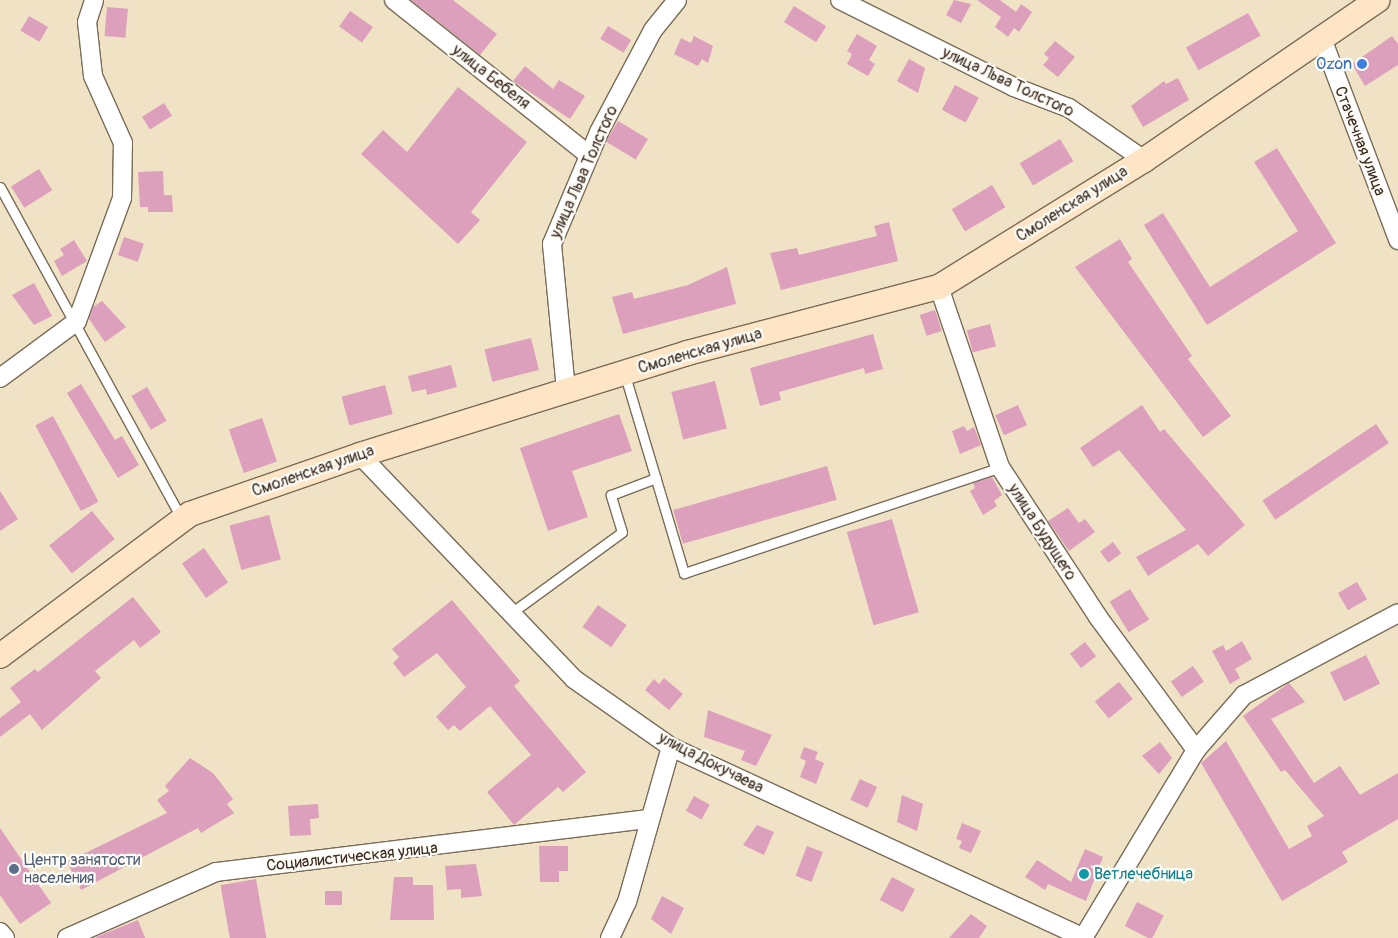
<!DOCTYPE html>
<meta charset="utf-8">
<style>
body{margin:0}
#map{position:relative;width:1398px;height:938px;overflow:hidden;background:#f0e3c5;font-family:Pangolin,sans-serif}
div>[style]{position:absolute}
.building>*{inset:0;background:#dc9fbc;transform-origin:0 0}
.roads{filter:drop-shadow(1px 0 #7a6b58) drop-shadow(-1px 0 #7a6b58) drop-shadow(0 1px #7a6b58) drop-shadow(0 -1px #7a6b58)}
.service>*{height:9px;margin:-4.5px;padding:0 4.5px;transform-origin:4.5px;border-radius:4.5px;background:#fff}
.minor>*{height:18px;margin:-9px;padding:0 9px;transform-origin:9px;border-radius:9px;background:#fff}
.secondary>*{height:24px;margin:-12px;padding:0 12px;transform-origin:12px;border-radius:12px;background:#fee5c5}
.dots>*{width:14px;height:14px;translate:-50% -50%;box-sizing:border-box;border:2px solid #fdfcf7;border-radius:50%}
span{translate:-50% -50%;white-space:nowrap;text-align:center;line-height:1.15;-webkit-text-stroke:4.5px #fdfcf7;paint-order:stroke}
.shop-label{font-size:16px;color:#366cbe}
.right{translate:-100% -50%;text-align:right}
.street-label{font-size:16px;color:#3b2a1e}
.service-label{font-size:16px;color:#4e5e75}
.left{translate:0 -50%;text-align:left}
.culture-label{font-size:16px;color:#0d838f}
</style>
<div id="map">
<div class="building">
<i style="clip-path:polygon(411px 0,453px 0,497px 34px,480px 55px)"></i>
<i style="clip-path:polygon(954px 0,971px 4px,961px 23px,946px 15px)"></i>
<i style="clip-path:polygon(977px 0,1000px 0,1016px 12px,1021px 4px,1032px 12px,1019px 32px,1014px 28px,1008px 37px,995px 27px,1001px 17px)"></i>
<i style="left:794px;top:6px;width:38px;height:19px;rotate:32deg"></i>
<i style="left:107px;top:7px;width:21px;height:29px;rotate:5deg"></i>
<i style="left:350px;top:11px;width:28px;height:19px;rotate:35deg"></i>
<i style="left:1248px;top:13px;width:26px;height:71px;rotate:61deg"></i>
<i style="left:29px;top:16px;width:22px;height:17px;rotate:30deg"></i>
<i style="left:608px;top:26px;width:27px;height:15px;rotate:31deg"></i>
<i style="clip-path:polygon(857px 34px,877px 46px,869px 60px,875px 64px,868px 76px,847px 64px,852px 54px,847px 51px)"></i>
<i style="clip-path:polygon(694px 36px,713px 46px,708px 63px,702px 59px,698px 66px,674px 54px,681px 38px,691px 43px)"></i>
<i style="clip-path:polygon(1392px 36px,1398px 44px,1398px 65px,1365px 86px,1352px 64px)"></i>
<i style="clip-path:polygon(1055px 41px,1075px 57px,1058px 77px,1043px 65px,1049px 58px,1044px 54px)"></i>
<i style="clip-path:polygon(909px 59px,925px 68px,918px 93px,897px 81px)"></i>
<i style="clip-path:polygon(525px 66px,553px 89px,559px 80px,585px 96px,570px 119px,513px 81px)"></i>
<i style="clip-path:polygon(1178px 78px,1189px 100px,1143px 127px,1131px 106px,1164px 81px,1166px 84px)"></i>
<i style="left:955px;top:85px;width:27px;height:28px;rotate:28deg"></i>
<i style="clip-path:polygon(458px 87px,527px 142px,471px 212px,480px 220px,458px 244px,361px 154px,383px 130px,407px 152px)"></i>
<i style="left:164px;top:103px;width:15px;height:26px;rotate:58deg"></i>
<i style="left:618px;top:121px;width:35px;height:24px;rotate:31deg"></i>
<i style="left:1060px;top:139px;width:26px;height:47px;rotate:59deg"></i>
<i style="clip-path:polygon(1277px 148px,1336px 243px,1207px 325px,1144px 225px,1163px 213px,1210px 287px,1298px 231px,1254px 162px)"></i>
<i style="left:39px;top:169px;width:25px;height:33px;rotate:58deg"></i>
<i style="clip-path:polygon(163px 171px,164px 195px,172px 195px,173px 212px,148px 212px,148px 207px,140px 207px,138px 172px)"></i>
<i style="left:992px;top:185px;width:26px;height:47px;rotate:59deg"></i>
<i style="clip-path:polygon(889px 222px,898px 261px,781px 290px,770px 253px,797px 248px,799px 255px,877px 236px,874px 226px)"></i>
<i style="left:124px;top:237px;width:21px;height:19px;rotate:19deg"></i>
<i style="clip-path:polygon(1120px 239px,1132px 259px,1128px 262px,1192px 356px,1188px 359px,1231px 416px,1203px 437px,1075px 267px)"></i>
<i style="clip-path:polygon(74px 240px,87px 261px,62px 276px,54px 261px,64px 255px,60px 249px)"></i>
<i style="clip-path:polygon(727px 267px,736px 304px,623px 334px,612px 297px,632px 292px,634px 299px,688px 285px)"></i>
<i style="clip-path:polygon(34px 283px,52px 316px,34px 325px,12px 295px)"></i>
<i style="clip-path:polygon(102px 301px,126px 327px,105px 342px,89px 319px,93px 307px)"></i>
<i style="left:935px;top:310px;width:22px;height:16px;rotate:72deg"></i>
<i style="left:990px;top:324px;width:23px;height:24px;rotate:75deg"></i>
<i style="clip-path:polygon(873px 334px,883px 369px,865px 374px,864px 368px,779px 392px,781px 400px,760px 406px,750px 368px)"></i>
<i style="left:531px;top:338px;width:33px;height:48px;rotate:76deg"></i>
<i style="clip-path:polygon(451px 365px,457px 387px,427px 395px,426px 389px,412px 392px,408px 376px)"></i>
<i style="left:715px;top:381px;width:49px;height:45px;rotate:76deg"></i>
<i style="clip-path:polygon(81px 384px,115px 440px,122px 436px,139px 465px,118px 478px,67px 393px)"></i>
<i style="left:385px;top:385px;width:30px;height:45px;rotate:75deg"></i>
<i style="left:147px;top:387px;width:39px;height:18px;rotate:60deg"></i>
<i style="left:1018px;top:405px;width:22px;height:25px;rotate:66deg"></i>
<i style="clip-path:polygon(1142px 405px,1160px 432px,1164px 429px,1245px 525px,1208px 556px,1198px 544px,1148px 576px,1136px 557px,1186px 530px,1119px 450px,1093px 467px,1080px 448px)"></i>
<i style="clip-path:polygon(619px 414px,632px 451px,572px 471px,588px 517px,548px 531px,520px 448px)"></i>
<i style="left:53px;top:416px;width:97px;height:20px;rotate:62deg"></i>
<i style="left:262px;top:418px;width:46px;height:35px;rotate:71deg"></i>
<i style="left:1376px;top:424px;width:23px;height:137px;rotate:56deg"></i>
<i style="clip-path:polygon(964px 426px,967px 431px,974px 427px,981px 445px,960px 454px,952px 431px)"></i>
<i style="left:827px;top:466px;width:35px;height:160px;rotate:74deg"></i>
<i style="clip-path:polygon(992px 477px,1002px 495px,994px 501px,997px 506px,983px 515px,970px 491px,975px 488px,973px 483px)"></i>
<i style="clip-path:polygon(0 491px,18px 519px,0 531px)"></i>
<i style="clip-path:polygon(1068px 508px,1079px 523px,1085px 519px,1095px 532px,1069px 551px,1048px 521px)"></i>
<i style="left:92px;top:511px;width:36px;height:55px;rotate:51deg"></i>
<i style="left:269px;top:515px;width:46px;height:41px;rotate:75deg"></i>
<i style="left:892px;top:519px;width:97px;height:47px;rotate:74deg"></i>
<i style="left:1113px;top:542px;width:14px;height:16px;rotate:54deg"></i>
<i style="left:204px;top:548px;width:42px;height:27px;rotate:55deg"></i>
<i style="left:1357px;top:582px;width:20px;height:22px;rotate:60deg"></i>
<i style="left:1130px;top:589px;width:36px;height:24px;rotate:58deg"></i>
<i style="clip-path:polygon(133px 597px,161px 632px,140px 648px,134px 640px,95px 671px,101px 678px,42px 730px,30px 714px,0 737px,0 718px,21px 702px,10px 688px,35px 669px,38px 672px)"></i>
<i style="clip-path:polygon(452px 600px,520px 681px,514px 686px,586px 772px,563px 792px,558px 787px,514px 825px,487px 792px,531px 755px,490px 706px,460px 731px,454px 725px,448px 730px,436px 717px,466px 687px,437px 653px,404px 677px,393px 663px,399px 657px,392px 649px)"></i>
<i style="left:598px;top:605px;width:35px;height:27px;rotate:35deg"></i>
<i style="clip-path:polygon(1242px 641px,1252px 659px,1235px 669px,1240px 678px,1230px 684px,1212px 651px,1223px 645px,1226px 651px)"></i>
<i style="left:1085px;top:642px;width:18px;height:19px;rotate:52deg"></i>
<i style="left:1366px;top:655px;width:32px;height:40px;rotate:64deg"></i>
<i style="left:1193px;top:666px;width:19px;height:27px;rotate:55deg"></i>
<i style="clip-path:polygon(664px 678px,683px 694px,669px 710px,645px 690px,654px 679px,659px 684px)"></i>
<i style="left:1119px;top:682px;width:22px;height:31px;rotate:51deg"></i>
<i style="clip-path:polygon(1289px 683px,1305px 702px,1271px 719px,1314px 783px,1340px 766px,1360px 795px,1398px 773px,1398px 819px,1342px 852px,1348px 862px,1282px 901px,1201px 763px,1226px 741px,1289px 849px,1312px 836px,1307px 826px,1324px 816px,1285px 770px,1281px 772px,1243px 716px)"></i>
<i style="clip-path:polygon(708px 710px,772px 735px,756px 766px,741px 760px,745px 751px,704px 737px)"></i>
<i style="clip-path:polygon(1160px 742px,1172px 758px,1159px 774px,1142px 756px)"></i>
<i style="clip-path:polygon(804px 747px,818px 752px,815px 759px,824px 763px,816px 784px,800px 777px,806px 761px,800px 758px)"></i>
<i style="clip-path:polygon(190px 758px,213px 773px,233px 799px,227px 804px,234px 813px,201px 833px,198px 828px,81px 890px,67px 862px,167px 813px,157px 800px,169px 791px,165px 786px)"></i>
<i style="left:860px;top:779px;width:19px;height:23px;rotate:25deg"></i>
<i style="clip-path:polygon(902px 795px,923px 804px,917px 831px,897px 822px)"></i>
<i style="left:694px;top:796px;width:18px;height:17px;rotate:29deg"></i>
<i style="clip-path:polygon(318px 804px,319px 818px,310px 819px,311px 835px,290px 836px,288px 806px)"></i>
<i style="clip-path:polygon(962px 823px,981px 831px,971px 853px,959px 848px,962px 841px,956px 839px)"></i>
<i style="clip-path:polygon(757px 825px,774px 832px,764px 855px,743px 845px)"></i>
<i style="clip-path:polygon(0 828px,51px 903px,20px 924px,0 895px)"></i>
<i style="clip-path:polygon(539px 846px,568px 846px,568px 871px,559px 871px,559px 882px,540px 882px)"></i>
<i style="left:807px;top:846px;width:17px;height:32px;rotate:21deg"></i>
<i style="clip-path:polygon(1085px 849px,1103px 857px,1086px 901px,1048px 884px,1045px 890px,1025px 877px,1037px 860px,1071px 882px)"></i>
<i style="clip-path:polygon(476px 864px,482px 896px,461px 898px,461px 889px,447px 890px,445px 866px)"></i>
<i style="clip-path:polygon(394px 877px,413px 877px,413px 885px,433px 885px,434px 920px,390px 920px)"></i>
<i style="left:892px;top:877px;width:26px;height:26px;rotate:28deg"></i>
<i style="left:256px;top:879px;width:60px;height:36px;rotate:80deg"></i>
<i style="left:325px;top:891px;width:17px;height:14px"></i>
<i style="clip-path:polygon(662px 896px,684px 908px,671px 934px,651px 919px)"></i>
<i style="left:1137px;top:902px;width:30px;height:27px;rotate:27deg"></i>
<i style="clip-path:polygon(971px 914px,987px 926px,979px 938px,949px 938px)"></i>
<i style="clip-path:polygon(138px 920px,145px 938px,96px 938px,96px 937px)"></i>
</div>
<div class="roads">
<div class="service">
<i style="left:0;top:187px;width:379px;rotate:61.3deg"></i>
<i style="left:624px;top:372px;width:210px;rotate:73.4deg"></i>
<i style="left:684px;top:573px;width:333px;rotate:-18.5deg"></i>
<i style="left:511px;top:613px;width:137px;rotate:-36.1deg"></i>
<i style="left:622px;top:532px;width:39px;rotate:-107deg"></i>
<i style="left:611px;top:495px;width:48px;rotate:-20.7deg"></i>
</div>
<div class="minor">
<i style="left:394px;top:0;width:249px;rotate:38.5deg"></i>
<i style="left:840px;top:0;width:195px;rotate:26.6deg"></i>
<i style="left:1014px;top:87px;width:59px;rotate:20.9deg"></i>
<i style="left:1069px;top:108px;width:91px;rotate:34.7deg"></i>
<i style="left:1323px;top:41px;width:213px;rotate:69.3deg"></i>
<i style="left:939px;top:287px;width:190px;rotate:71.3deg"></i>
<i style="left:1000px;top:467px;width:179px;rotate:56.8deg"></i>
<i style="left:1098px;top:617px;width:165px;rotate:53.6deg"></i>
<i style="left:0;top:378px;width:96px;rotate:-36.5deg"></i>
<i style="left:77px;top:321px;width:131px;rotate:-69.9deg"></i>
<i style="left:122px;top:198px;width:55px;rotate:-89deg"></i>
<i style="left:123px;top:143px;width:73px;rotate:-114.1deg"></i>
<i style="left:93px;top:76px;width:54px;rotate:-96.3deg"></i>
<i style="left:87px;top:22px;width:23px;rotate:-72deg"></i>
<i style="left:566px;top:390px;width:147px;rotate:-95.5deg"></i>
<i style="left:552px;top:244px;width:121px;rotate:-67.2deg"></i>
<i style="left:599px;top:132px;width:115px;rotate:-62.1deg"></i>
<i style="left:653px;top:30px;width:38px;rotate:-51deg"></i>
<i style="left:360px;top:455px;width:310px;rotate:46.3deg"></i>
<i style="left:574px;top:679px;width:118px;rotate:35deg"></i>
<i style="left:671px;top:747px;width:455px;rotate:24.8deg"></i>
<i style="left:0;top:932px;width:8px;rotate:50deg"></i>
<i style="left:67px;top:938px;width:163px;rotate:-23.9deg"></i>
<i style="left:216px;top:872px;width:437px;rotate:-7deg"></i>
<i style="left:610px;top:938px;width:40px;rotate:-65deg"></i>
<i style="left:627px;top:902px;width:161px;rotate:-74.2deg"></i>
<i style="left:1083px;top:938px;width:219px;rotate:-59deg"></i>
<i style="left:1196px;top:750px;width:73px;rotate:-48.9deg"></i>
<i style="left:1244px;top:695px;width:174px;rotate:-28deg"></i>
</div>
<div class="secondary">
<i style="left:0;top:656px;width:237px;rotate:-36.8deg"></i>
<i style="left:190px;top:514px;width:180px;rotate:-19.1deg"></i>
<i style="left:360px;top:455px;width:343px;rotate:-17.3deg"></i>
<i style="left:687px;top:353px;width:260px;rotate:-14.7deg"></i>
<i style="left:939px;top:287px;width:241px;rotate:-31.8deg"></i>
<i style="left:1144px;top:160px;width:283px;rotate:-34.4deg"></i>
</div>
</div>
<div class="dots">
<i style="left:1362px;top:64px;background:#3f7fe0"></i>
<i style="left:14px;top:869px;background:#5c6f8a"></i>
<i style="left:1084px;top:874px;background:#0f9aa8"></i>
</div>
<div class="shop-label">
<span class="right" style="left:1352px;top:64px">Ozon</span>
</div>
<div class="street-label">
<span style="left:491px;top:77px;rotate:38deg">улица Бебеля</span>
<span style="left:1008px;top:82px;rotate:25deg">улица Льва Толстого</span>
<span style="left:1360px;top:141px;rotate:69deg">Стачечная улица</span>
<span style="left:584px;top:172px;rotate:-66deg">улица Льва Толстого</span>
<span style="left:1072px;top:204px;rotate:-32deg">Смоленская улица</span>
<span style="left:700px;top:351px;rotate:-16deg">Смоленская улица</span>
<span style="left:313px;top:471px;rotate:-19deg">Смоленская улица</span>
<span style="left:1042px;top:532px;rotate:57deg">улица Будущего</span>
<span style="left:711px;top:763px;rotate:27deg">улица Докучаева</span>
<span style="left:352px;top:857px;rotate:-6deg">Социалистическая улица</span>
</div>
<div class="service-label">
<span class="left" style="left:24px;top:869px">Центр занятости<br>населения</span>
</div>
<div class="culture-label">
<span class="left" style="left:1094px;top:874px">Ветлечебница</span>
</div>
</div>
